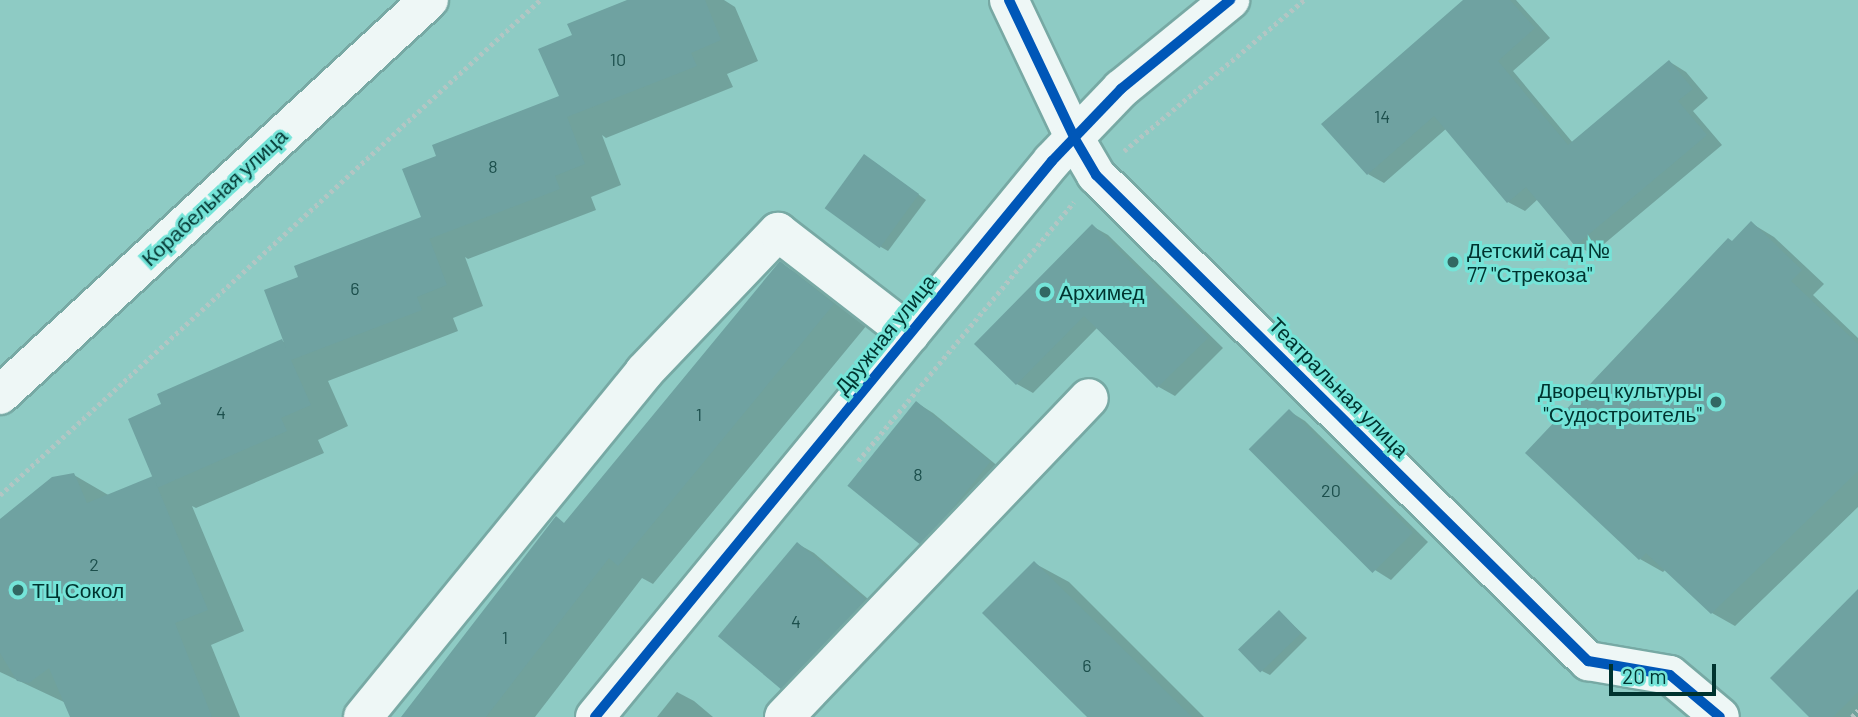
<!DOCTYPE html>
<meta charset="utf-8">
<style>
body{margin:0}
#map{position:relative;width:1858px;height:717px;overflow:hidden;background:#8ecbc4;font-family:Barlow,sans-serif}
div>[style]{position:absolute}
.shadow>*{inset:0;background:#0003}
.building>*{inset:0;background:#6fa2a1;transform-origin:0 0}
.path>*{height:4.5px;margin-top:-2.25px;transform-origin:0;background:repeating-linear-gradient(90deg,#b3c6c4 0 3.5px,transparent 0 7px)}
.roads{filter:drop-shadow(2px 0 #77a9a4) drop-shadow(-2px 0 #77a9a4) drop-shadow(0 2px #77a9a4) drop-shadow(0 -2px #77a9a4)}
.minor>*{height:38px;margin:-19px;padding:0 19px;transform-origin:19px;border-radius:19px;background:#eef7f6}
.cycleway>*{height:10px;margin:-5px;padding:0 5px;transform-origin:5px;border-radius:5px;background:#0057b8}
.dots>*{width:19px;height:19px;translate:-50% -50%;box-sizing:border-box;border:4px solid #75e4d8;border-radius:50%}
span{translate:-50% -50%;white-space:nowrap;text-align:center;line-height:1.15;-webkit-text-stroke:6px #75e4d8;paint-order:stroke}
.number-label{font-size:18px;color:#1c4f4c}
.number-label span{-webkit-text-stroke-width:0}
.street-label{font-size:21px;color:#00332f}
.poi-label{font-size:21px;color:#00332f}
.left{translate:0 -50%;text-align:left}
.right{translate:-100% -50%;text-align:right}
.scale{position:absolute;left:1609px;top:664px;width:107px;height:32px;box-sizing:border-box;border:4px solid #00332f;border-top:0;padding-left:9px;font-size:21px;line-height:24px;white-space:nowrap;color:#00332f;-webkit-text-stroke:5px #75e4d8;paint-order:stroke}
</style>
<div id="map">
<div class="shadow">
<i style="clip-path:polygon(632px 0,724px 0,735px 7px,758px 61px,727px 74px,733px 87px,606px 138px,602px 135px,621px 185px,591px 197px,596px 210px,468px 259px,465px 257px,483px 306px,453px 318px,458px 331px,328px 381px,348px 426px,318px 440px,324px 453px,196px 508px,192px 506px,244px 631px,211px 645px,240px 717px,72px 717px,66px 703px,0 672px,0 521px,74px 475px,110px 496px,155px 477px,282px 341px,286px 343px,300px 278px,423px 218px,438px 157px,561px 97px,574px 36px)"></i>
<i style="clip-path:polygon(1465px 0,1516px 0,1550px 38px,1513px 71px,1573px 143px,1670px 62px,1686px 72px,1708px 98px,1693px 111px,1722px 145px,1592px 254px,1576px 245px,1538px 199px,1525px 211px,1508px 202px,1447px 128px,1384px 183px,1368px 174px)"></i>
<i style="clip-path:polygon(873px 161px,926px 200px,888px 251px,881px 247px)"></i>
<i style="clip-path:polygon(1751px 223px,1774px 237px,1824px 284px,1813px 295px,1858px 338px,1858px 507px,1735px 626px,1712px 613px,1666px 569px,1663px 572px,1640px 559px,1733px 242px)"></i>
<i style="clip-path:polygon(1092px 226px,1108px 235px,1223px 348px,1175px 396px,1159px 387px,1098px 327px,1033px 393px,1017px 384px,976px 344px)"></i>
<i style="clip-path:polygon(781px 264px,815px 283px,867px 325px,653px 584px,642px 578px,535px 717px,404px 717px)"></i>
<i style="clip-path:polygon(917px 403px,933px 413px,1005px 472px,936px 552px,920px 543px)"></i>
<i style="clip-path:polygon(1289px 411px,1305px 421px,1428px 542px,1391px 580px,1375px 570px)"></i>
<i style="clip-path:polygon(798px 544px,814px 553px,881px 610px,798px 697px,782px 687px)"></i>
<i style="clip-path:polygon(1034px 563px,1069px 582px,1204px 717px,1089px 717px)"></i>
<i style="clip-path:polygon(1858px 591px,1858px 717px,1812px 717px)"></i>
<i style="clip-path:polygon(1279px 612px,1307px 638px,1270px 675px,1262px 671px)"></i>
<i style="clip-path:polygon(677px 692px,694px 701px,713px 717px,657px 717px)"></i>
</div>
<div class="building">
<i style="clip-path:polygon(627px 0,705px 0,721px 40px,691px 53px,697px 66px,567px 117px,563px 106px,585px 164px,555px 176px,560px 189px,429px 239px,425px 227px,447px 285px,417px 297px,422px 310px,291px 360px,311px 405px,281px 418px,287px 431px,157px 488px,128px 419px,161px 404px,157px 394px,282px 339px,286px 348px,264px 290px,298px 277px,294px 266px,421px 217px,402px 169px,436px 156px,432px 145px,559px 96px,538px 49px,572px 35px,567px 24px)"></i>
<i style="clip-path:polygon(1463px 0,1510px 0,1535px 28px,1498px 61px,1568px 145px,1669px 60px,1693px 89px,1678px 101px,1707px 135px,1575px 246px,1526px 187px,1507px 203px,1434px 116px,1367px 175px,1321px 124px)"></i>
<i style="left:864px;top:154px;width:68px;height:67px;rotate:36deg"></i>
<i style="clip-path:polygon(1751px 221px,1802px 270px,1791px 281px,1858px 344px,1858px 471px,1711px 614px,1646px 553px,1639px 560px,1525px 453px,1728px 238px,1732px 241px)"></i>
<i style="clip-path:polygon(1092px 224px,1208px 338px,1157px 388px,1084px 316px,1016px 385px,974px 344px)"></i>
<i style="clip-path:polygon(780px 261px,834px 304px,618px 566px,609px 558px,486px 717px,401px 717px,556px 516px,564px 523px)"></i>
<i style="left:916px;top:401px;width:96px;height:109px;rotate:39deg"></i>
<i style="left:1289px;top:409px;width:175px;height:57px;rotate:45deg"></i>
<i style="clip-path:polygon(74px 473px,87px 503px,153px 476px,208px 610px,175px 623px,212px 717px,70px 717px,49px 668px,29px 683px,17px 681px,0 653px,0 519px,52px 477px)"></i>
<i style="left:797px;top:542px;width:89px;height:123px;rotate:40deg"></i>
<i style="clip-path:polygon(1034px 561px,1192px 717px,1087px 717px,982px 613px)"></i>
<i style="clip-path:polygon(1858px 589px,1858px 692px,1833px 717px,1809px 717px,1770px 678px)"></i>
<i style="left:1279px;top:610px;width:32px;height:57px;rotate:46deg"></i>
</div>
<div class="path">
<i style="left:1124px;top:151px;width:235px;rotate:-40deg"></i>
<i style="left:858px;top:461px;width:337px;rotate:-50.2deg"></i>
<i style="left:0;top:495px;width:733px;rotate:-42.51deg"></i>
<i style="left:1852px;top:717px;width:9px;rotate:-49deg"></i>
</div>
<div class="roads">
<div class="minor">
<i style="left:1009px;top:0;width:154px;rotate:64.6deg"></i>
<i style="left:1075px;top:139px;width:42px;rotate:59.7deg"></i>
<i style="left:1096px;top:175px;width:692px;rotate:44.65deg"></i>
<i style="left:1588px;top:661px;width:83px;rotate:9.7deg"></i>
<i style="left:1670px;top:675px;width:65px;rotate:40deg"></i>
<i style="left:0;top:395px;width:583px;rotate:-42.64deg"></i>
<i style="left:363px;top:717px;width:445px;rotate:-50.8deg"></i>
<i style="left:644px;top:372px;width:194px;rotate:-46.3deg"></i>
<i style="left:778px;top:232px;width:167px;rotate:37.7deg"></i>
<i style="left:595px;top:717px;width:720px;rotate:-50.58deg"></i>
<i style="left:1052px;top:161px;width:100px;rotate:-46.2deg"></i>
<i style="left:1121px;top:89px;width:141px;rotate:-39.2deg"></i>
<i style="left:784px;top:717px;width:441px;rotate:-46.3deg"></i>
</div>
</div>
<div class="cycleway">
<i style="left:1009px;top:0;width:154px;rotate:64.6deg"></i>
<i style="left:1075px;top:139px;width:42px;rotate:59.7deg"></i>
<i style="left:1096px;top:175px;width:692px;rotate:44.65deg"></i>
<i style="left:1588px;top:661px;width:83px;rotate:9.7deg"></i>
<i style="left:1670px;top:675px;width:65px;rotate:40deg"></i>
<i style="left:595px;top:717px;width:720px;rotate:-50.58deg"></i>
<i style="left:1052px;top:161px;width:100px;rotate:-46.2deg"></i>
<i style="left:1121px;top:89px;width:141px;rotate:-39.2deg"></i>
</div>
<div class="dots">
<i style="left:1453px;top:262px;background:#326863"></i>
<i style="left:1045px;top:292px;background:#326863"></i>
<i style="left:1716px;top:402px;background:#326863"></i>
<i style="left:18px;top:590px;background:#326863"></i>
</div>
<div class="number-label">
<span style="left:618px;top:59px">10</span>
<span style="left:1382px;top:116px">14</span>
<span style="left:493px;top:166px">8</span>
<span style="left:355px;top:288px">6</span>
<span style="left:221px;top:412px">4</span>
<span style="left:699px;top:414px">1</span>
<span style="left:918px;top:474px">8</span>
<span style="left:1331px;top:490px">20</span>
<span style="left:94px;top:564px">2</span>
<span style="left:796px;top:621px">4</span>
<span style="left:505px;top:637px">1</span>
<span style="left:1087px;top:665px">6</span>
</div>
<div class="street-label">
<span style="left:214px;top:197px;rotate:-43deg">Корабельная улица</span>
<span style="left:885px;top:334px;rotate:-51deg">Дружная улица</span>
<span style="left:1339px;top:387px;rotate:45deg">Театральная улица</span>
</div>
<div class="poi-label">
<span class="left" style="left:1467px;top:262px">Детский сад №<br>77 "Стрекоза"</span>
<span class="left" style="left:1059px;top:292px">Архимед</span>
<span class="right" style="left:1702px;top:402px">Дворец культуры<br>"Судостроитель"</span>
<span class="left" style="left:32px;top:590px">ТЦ Сокол</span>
</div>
<div class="scale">20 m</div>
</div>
